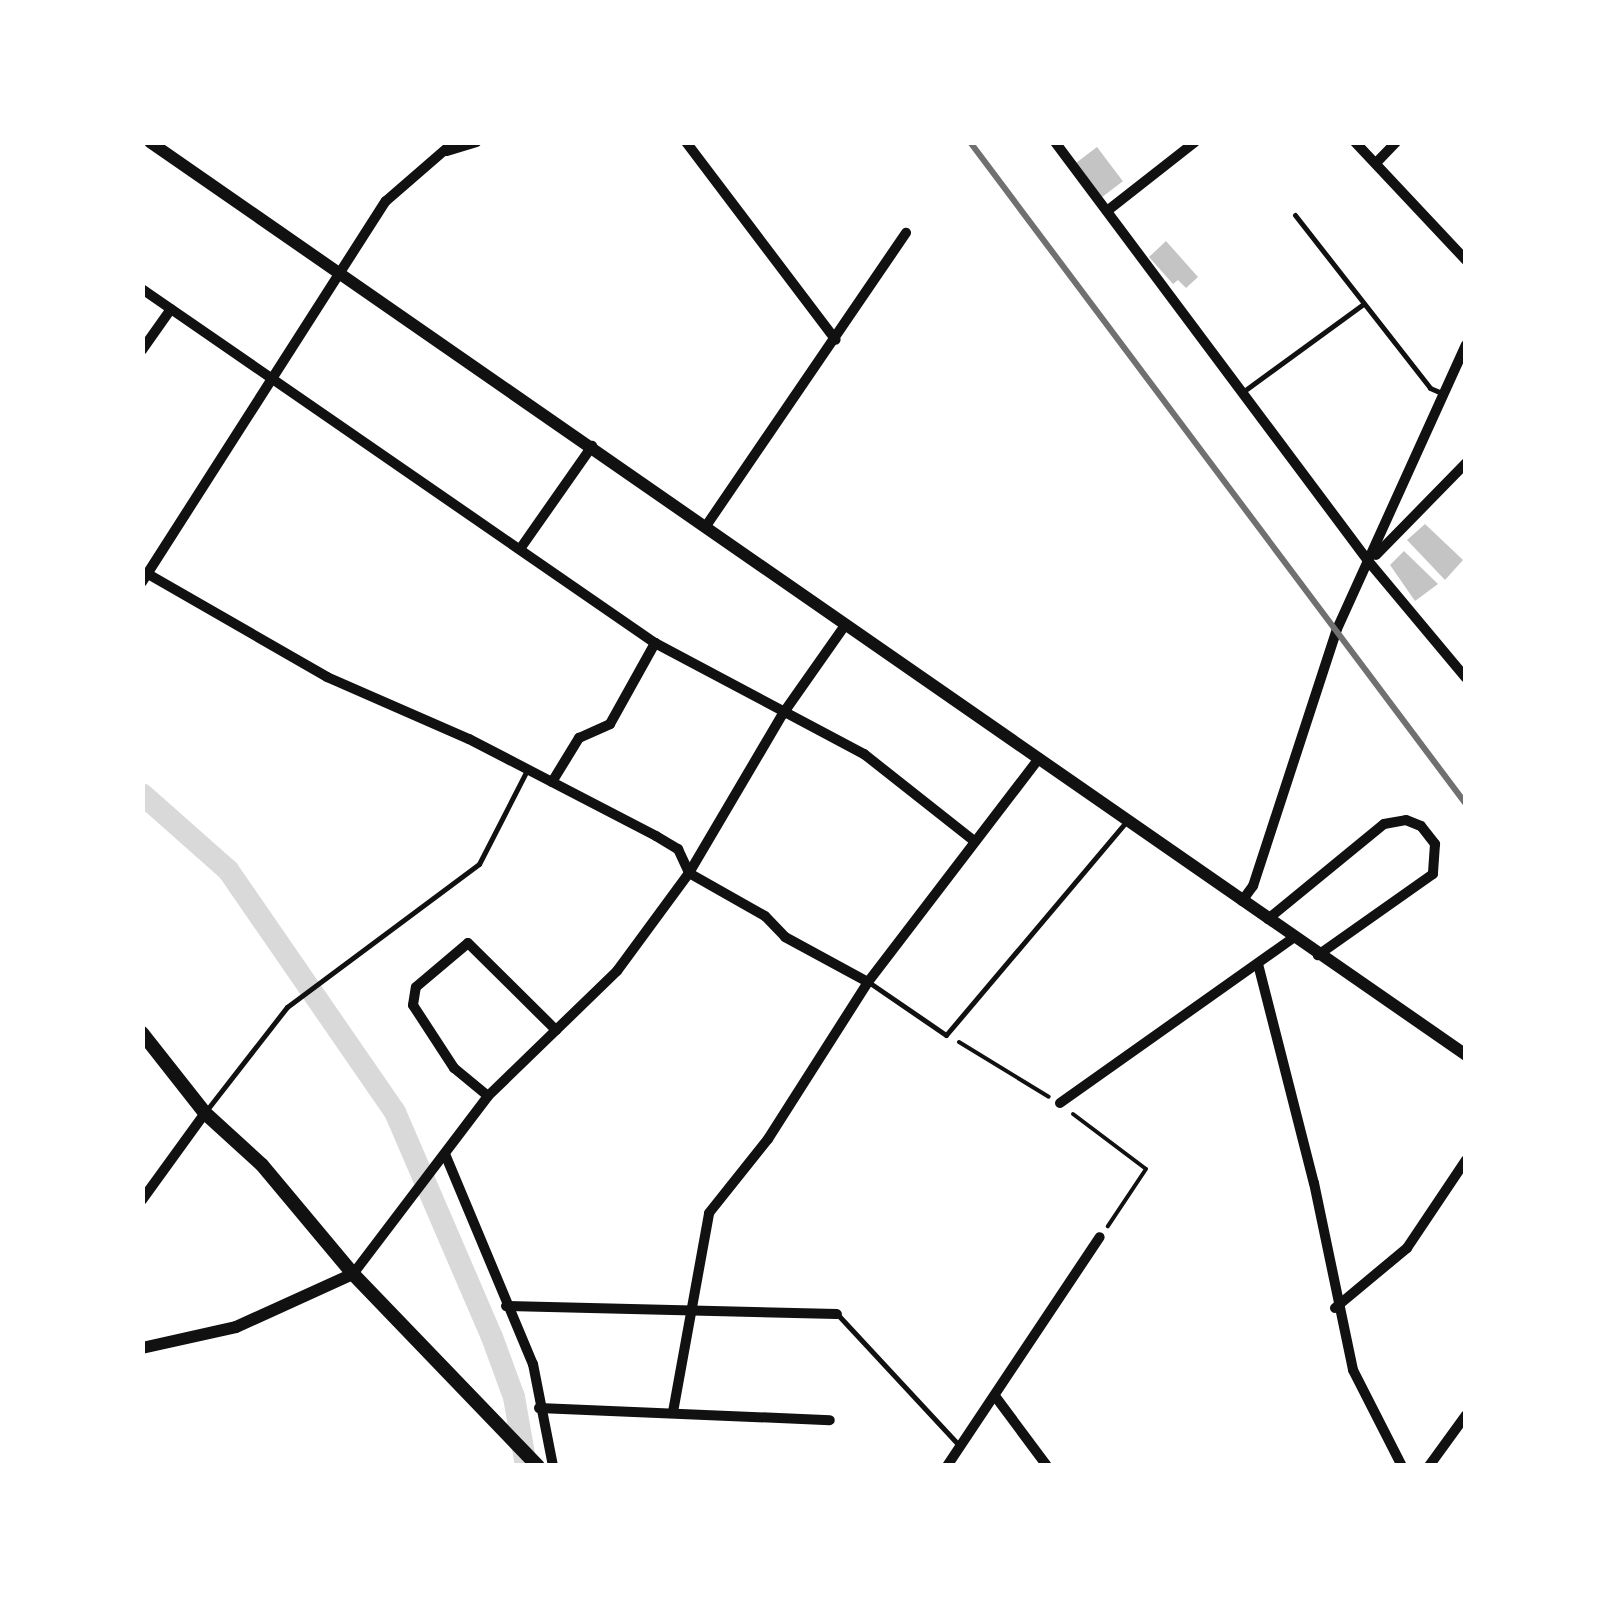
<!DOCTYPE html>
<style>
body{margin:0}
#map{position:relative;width:1608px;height:1608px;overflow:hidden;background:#fff;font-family:"IBM Plex Sans",sans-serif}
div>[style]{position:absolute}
.canal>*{height:22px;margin:-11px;padding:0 11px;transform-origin:11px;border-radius:11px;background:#d9d9d9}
.building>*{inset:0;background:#c4c4c4;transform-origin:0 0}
.path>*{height:4px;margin:-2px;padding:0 2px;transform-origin:2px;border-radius:2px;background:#111}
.service>*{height:5px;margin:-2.5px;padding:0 2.5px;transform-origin:2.5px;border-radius:2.5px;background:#111}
.minor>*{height:10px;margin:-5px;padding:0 5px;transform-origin:5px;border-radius:5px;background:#111}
.tertiary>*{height:12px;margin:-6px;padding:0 6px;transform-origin:6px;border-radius:6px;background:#111}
.secondary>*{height:14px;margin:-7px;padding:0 7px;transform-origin:7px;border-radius:7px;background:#111}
.rail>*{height:6px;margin:-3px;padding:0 3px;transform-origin:3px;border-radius:3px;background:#707070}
span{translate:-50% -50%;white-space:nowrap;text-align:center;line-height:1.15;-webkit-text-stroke:10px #fff;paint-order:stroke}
.frame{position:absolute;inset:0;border:145px solid #fff;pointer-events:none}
</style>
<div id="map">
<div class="canal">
<i style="left:142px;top:794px;width:115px;rotate:41.5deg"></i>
<i style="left:228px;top:870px;width:294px;rotate:55.4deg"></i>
<i style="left:395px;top:1112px;width:245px;rotate:66.7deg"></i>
<i style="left:492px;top:1337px;width:64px;rotate:69.9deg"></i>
<i style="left:514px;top:1397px;width:70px;rotate:80.1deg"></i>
</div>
<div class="building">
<i style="left:1097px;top:147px;width:43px;height:26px;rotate:53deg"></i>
<i style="clip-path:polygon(1166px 241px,1198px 277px,1186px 288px,1178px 280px,1173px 284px,1149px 257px)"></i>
<i style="clip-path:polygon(1425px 524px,1463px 560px,1445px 580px,1407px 540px)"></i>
<i style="clip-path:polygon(1404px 551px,1438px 584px,1415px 601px,1390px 565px)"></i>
</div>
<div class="path">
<i style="left:959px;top:1042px;width:105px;rotate:31.4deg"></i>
<i style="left:1073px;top:1114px;width:91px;rotate:37deg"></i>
<i style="left:1146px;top:1169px;width:69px;rotate:123.7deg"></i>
</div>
<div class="service">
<i style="left:1295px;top:215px;width:219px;rotate:52deg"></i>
<i style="left:1430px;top:388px;width:13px;rotate:23deg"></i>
<i style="left:1244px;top:391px;width:146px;rotate:-36.1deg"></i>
<i style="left:870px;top:983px;width:92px;rotate:34.4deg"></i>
<i style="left:946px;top:1035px;width:277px;rotate:-49.8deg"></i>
<i style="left:206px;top:1111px;width:132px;rotate:-52.1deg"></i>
<i style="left:287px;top:1007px;width:239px;rotate:-36.7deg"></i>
<i style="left:479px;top:864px;width:106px;rotate:-62.9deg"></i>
<i style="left:839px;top:1316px;width:176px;rotate:47.1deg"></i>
</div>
<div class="minor">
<i style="left:686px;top:142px;width:248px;rotate:52.9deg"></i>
<i style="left:1055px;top:142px;width:524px;rotate:53.22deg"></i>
<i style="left:1369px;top:562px;width:151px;rotate:50.1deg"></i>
<i style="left:1355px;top:142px;width:162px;rotate:46.8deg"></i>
<i style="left:447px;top:151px;width:31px;rotate:-17deg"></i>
<i style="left:1376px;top:163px;width:29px;rotate:-46deg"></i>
<i style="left:1107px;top:211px;width:112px;rotate:-38.1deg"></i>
<i style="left:142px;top:289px;width:623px;rotate:34.61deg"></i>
<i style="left:655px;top:643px;width:237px;rotate:28deg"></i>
<i style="left:864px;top:754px;width:139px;rotate:38.3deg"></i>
<i style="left:142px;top:350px;width:50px;rotate:-54.7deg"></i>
<i style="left:706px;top:526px;width:355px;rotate:-55.7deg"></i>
<i style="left:520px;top:549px;width:126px;rotate:-55deg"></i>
<i style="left:1376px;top:555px;width:129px;rotate:-45.6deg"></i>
<i style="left:148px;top:574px;width:207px;rotate:29.9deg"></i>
<i style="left:327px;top:677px;width:155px;rotate:23.6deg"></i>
<i style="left:469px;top:739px;width:211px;rotate:27.4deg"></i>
<i style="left:656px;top:836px;width:26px;rotate:31deg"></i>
<i style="left:678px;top:849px;width:26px;rotate:65deg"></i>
<i style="left:689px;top:873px;width:87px;rotate:29.5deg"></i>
<i style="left:765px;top:916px;width:29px;rotate:46deg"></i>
<i style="left:785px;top:937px;width:94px;rotate:28.5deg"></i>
<i style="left:142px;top:582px;width:452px;rotate:-57.4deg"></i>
<i style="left:386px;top:201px;width:90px;rotate:-40.9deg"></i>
<i style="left:552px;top:782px;width:52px;rotate:-58.5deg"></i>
<i style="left:579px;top:738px;width:34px;rotate:-24deg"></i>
<i style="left:610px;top:724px;width:93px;rotate:-60.9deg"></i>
<i style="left:1242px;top:901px;width:19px;rotate:-54deg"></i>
<i style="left:1253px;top:886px;width:270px;rotate:-71.9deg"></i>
<i style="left:1337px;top:629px;width:312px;rotate:-65.6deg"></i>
<i style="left:1268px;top:919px;width:150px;rotate:-39.3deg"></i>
<i style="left:1384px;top:824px;width:22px;rotate:-10deg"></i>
<i style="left:1406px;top:820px;width:16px;rotate:22deg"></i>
<i style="left:1421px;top:826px;width:23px;rotate:52deg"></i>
<i style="left:1435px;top:844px;width:30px;rotate:94deg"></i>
<i style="left:1433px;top:874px;width:141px;rotate:144.8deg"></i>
<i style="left:1258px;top:964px;width:226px;rotate:75.7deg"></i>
<i style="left:1314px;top:1183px;width:191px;rotate:78.2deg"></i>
<i style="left:1353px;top:1370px;width:108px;rotate:63deg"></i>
<i style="left:488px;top:1096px;width:44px;rotate:-140.5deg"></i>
<i style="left:454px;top:1068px;width:75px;rotate:-123.1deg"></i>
<i style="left:413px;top:1005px;width:18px;rotate:-81deg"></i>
<i style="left:416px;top:987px;width:68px;rotate:-40.2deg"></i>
<i style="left:468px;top:943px;width:124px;rotate:44.7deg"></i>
<i style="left:1060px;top:1103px;width:286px;rotate:-35.3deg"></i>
<i style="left:445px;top:1154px;width:228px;rotate:67.3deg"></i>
<i style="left:533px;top:1364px;width:104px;rotate:78.9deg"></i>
<i style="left:142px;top:1200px;width:107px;rotate:-54.1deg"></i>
<i style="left:353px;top:1274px;width:223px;rotate:-52.8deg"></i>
<i style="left:488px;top:1096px;width:180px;rotate:-44.1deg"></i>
<i style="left:617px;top:971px;width:122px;rotate:-53.7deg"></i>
<i style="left:689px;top:873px;width:183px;rotate:-59.5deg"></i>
<i style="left:782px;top:715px;width:111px;rotate:-54.9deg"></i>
<i style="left:506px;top:1306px;width:331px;rotate:1.4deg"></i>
<i style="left:1335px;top:1308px;width:94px;rotate:-39.8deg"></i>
<i style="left:1407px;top:1248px;width:106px;rotate:-56.2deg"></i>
<i style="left:995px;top:1396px;width:87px;rotate:53.4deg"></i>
<i style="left:539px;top:1408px;width:291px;rotate:2.4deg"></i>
<i style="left:673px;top:1412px;width:202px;rotate:-79.7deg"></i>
<i style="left:709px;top:1213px;width:95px;rotate:-51.4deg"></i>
<i style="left:768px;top:1139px;width:186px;rotate:-57.5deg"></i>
<i style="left:868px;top:982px;width:282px;rotate:-52.6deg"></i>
<i style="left:947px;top:1466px;width:275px;rotate:-56.3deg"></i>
<i style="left:1429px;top:1466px;width:63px;rotate:-54deg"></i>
</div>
<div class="tertiary">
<i style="left:150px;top:142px;width:1602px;rotate:34.75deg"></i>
<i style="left:142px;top:1348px;width:96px;rotate:-12.6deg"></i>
<i style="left:236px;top:1327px;width:128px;rotate:-24.4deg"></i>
</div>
<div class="secondary">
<i style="left:142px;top:1033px;width:102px;rotate:51.8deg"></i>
<i style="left:205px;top:1113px;width:77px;rotate:42.4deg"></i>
<i style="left:262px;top:1165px;width:142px;rotate:50.1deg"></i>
<i style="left:353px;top:1274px;width:267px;rotate:46.1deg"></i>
</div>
<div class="rail">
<i style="left:970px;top:142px;width:827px;rotate:53.16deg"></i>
</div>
<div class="frame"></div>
</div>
